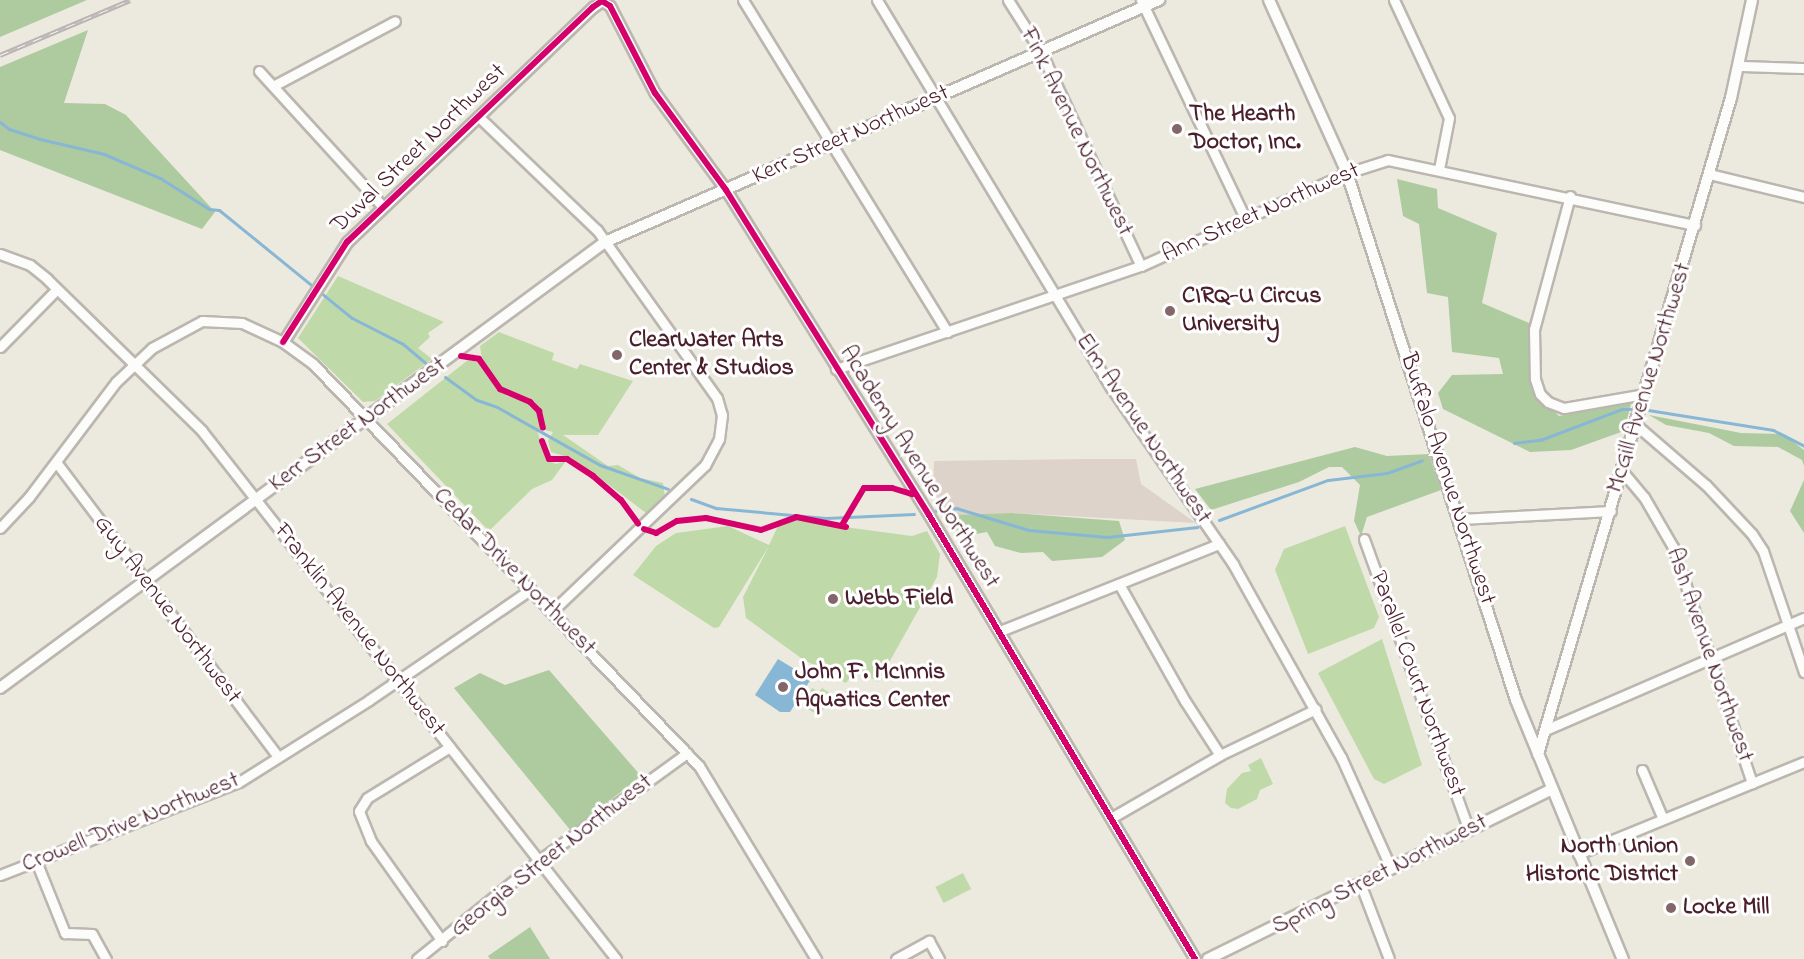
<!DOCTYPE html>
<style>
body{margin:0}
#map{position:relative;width:1804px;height:959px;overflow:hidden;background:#eceade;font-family:"Indie Flower",sans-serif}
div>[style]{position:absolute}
.industrial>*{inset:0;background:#ddd3cb}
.green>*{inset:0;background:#bfdaa8;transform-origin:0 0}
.forest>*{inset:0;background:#aeca9f}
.water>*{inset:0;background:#88b7d6}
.stream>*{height:3px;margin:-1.5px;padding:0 1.5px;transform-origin:1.5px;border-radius:1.5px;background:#88b7d6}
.roads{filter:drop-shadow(2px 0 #bcb6b0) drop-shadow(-2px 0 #bcb6b0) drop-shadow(0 2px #bcb6b0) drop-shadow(0 -2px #bcb6b0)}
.minor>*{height:9px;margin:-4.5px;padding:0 4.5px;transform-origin:4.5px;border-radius:4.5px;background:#fcfcfa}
.tertiary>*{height:10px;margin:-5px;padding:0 5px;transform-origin:5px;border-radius:5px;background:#fcfcfa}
.rail>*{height:5px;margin-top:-2.5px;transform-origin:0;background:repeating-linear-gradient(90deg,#fff 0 9px,#bab4b4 0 18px);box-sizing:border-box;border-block:2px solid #bab4b4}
.cycleway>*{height:6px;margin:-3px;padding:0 3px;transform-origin:3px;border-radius:3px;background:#d6006c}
.dots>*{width:16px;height:16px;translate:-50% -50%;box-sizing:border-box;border:3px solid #fff;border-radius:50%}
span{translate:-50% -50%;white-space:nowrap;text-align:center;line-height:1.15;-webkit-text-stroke:6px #fff;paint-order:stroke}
.poi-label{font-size:24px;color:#4a1f2b;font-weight:700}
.left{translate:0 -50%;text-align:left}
.right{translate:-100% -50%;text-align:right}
.street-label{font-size:24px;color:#4a1f2b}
</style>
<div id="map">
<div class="industrial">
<i style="clip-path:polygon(1083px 459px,1136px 459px,1141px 484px,1196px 523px,1012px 513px,949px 515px,933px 491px,934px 461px)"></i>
</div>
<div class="green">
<i style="clip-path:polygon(338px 276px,444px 322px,428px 333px,430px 337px,418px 348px,432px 359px,375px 401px,363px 402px,298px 338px)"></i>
<i style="clip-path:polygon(499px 332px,554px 353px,552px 360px,577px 369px,580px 364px,633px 381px,598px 435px,563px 435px,608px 466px,618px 465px,640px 478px,663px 483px,665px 497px,646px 513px,596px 475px,567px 457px,551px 452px,548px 441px,553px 432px,545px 430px,540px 409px,533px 400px,502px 387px,482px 360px,480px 346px)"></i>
<i style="clip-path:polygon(468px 360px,479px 362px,507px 396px,529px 403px,538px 413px,542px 430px,537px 430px,546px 460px,556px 464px,566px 461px,552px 480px,532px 489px,489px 531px,387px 424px)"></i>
<i style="clip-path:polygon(792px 520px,912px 536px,927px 531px,940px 554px,937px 577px,878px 682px,856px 669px,846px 683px,801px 658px,746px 618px,743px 597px,769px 546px,719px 627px,714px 628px,633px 575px,656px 546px,676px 533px,728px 526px,769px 545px,778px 526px)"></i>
<i style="clip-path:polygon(1345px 526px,1379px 617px,1374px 628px,1308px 654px,1275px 570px,1284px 549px)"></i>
<i style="clip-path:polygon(1382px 639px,1422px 765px,1384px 784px,1374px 779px,1318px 673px)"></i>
<i style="clip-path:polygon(812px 688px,819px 692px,822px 688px,833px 695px,819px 716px,808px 709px,811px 703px,805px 700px)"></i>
<i style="clip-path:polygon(1261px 758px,1273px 784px,1260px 790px,1257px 799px,1238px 809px,1231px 808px,1225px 803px,1227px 789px,1242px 773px,1251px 771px,1248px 765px)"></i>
<i style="left:963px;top:873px;width:18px;height:31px;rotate:63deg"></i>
</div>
<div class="forest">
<i style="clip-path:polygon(0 0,87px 0,0 37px)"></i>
<i style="clip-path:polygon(88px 30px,64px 103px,105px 104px,126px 115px,215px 212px,202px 229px,0 150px,0 67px)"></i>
<i style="clip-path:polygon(1397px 179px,1437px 189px,1438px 208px,1497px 233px,1482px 303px,1529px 323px,1531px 389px,1559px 416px,1632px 400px,1624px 431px,1571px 450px,1530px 452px,1443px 409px,1438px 393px,1452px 375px,1503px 374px,1499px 358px,1452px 352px,1448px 297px,1427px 293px,1419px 224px,1403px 216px)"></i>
<i style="clip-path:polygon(1649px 415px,1741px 433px,1783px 434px,1804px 450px,1804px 466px,1802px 460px,1778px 447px,1734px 446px,1709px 433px,1666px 425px)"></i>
<i style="clip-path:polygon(1355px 447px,1387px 456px,1429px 454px,1441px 490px,1367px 517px,1361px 536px,1354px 521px,1360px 485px,1342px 467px,1329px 467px,1299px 482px,1211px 510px,1195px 489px)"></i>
<i style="clip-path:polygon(1804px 480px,1804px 533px,1790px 511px)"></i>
<i style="clip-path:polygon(1012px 513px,1119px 521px,1125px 540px,1102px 557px,1052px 561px,1043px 552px,1021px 553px,995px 546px,987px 532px,959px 537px,949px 515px)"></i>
<i style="clip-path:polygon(549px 670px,641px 776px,571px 831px,454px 688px,480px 673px,505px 685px)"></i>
<i style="clip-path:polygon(530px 927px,550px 959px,490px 959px,488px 956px)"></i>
</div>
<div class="water">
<i style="clip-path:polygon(778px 659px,811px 679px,790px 712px,780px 712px,755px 695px)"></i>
</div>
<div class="stream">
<i style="left:0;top:122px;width:11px;rotate:38deg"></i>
<i style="left:9px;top:129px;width:33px;rotate:18deg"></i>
<i style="left:40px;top:139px;width:66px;rotate:13.2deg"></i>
<i style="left:104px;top:154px;width:61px;rotate:23.2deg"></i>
<i style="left:160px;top:178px;width:58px;rotate:32.3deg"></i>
<i style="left:209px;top:209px;width:10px;rotate:6deg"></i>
<i style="left:219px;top:210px;width:171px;rotate:39.1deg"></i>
<i style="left:352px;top:318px;width:57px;rotate:27deg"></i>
<i style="left:403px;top:344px;width:30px;rotate:40deg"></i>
<i style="left:445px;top:377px;width:39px;rotate:36deg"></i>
<i style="left:477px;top:400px;width:21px;rotate:19deg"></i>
<i style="left:497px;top:407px;width:118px;rotate:29.4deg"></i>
<i style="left:600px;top:465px;width:72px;rotate:19.4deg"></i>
<i style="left:1648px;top:410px;width:127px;rotate:9.1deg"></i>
<i style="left:1773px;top:430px;width:35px;rotate:27deg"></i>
<i style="left:1514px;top:443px;width:26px;rotate:-7deg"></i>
<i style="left:1540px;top:440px;width:88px;rotate:-20.7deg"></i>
<i style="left:1622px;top:409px;width:9px"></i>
<i style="left:691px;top:499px;width:27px;rotate:20deg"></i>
<i style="left:716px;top:508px;width:110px;rotate:5.2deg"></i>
<i style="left:826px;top:518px;width:88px;rotate:-2.6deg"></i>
<i style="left:933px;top:511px;width:23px;rotate:-7deg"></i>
<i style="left:956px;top:508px;width:76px;rotate:16.8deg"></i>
<i style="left:1029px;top:530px;width:78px;rotate:5.1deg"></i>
<i style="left:1107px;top:537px;width:91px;rotate:-6.3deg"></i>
<i style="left:1219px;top:520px;width:116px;rotate:-20.2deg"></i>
<i style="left:1328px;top:480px;width:59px;rotate:-6.8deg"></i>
<i style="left:1387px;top:473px;width:37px;rotate:-20deg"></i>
</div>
<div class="roads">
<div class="minor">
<i style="left:743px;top:0;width:390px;rotate:58.4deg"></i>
<i style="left:877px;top:0;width:454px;rotate:58.9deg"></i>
<i style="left:1112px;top:389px;width:213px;rotate:55.3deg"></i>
<i style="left:1233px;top:564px;width:221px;rotate:60.8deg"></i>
<i style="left:1341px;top:757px;width:122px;rotate:65.8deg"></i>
<i style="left:1008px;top:0;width:62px;rotate:57.6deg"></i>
<i style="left:1041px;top:52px;width:236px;rotate:65deg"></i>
<i style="left:1141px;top:0;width:244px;rotate:64.5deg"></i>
<i style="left:1394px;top:0;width:130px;rotate:65deg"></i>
<i style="left:1449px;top:118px;width:52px;rotate:101.1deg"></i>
<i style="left:1739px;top:66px;width:65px;rotate:1.8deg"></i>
<i style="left:259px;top:71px;width:184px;rotate:47.6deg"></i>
<i style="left:273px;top:86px;width:138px;rotate:-28deg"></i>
<i style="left:479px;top:117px;width:163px;rotate:43.8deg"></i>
<i style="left:597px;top:230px;width:206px;rotate:54.5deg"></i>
<i style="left:717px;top:398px;width:18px;rotate:74deg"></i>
<i style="left:722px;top:415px;width:24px;rotate:97deg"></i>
<i style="left:719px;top:439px;width:30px;rotate:118deg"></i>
<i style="left:705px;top:465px;width:211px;rotate:136.3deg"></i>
<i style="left:1709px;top:174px;width:98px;rotate:13.6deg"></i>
<i style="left:1570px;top:196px;width:138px;rotate:105.1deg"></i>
<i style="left:1534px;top:329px;width:50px;rotate:88.9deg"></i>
<i style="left:1535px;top:379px;width:16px;rotate:72deg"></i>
<i style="left:1540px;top:394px;width:11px;rotate:45deg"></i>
<i style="left:1548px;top:402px;width:17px;rotate:21deg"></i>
<i style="left:1564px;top:408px;width:81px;rotate:-9.9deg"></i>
<i style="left:0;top:254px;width:32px;rotate:20deg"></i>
<i style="left:30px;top:265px;width:22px;rotate:39deg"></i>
<i style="left:47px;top:279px;width:217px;rotate:44.4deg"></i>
<i style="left:202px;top:431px;width:671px;rotate:51.9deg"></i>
<i style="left:283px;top:342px;width:119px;rotate:-57.4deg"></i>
<i style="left:347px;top:242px;width:340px;rotate:-43.7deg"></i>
<i style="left:593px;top:7px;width:11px;rotate:-34deg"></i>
<i style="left:602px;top:1px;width:9px;rotate:32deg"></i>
<i style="left:610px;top:6px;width:98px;rotate:62.7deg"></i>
<i style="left:655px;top:93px;width:120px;rotate:53.8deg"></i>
<i style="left:726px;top:190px;width:383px;rotate:58deg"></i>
<i style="left:929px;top:515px;width:518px;rotate:59.07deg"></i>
<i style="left:0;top:347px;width:81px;rotate:-45.5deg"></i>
<i style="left:836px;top:369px;width:322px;rotate:-18.7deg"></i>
<i style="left:1141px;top:266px;width:226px;rotate:-24.3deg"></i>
<i style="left:1347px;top:173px;width:43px;rotate:-17.6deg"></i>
<i style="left:1388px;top:160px;width:314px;rotate:12deg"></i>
<i style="left:1635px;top:424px;width:94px;rotate:40.7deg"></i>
<i style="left:1706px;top:485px;width:67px;rotate:46.8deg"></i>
<i style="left:1752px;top:534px;width:20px;rotate:57deg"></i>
<i style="left:1763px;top:551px;width:128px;rotate:71.3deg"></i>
<i style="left:56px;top:462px;width:369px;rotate:53deg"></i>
<i style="left:1622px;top:471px;width:34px;rotate:50deg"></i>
<i style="left:1644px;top:497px;width:58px;rotate:59.9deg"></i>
<i style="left:1673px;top:547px;width:249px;rotate:71.5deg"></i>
<i style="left:1460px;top:519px;width:151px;rotate:-3deg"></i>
<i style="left:0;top:528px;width:42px;rotate:-46.9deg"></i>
<i style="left:29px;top:497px;width:144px;rotate:-52.9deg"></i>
<i style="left:116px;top:382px;width:50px;rotate:-43.4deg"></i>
<i style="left:152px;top:348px;width:57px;rotate:-28.4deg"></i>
<i style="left:202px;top:321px;width:40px;rotate:2.9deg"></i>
<i style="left:242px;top:323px;width:45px;rotate:24.9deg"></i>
<i style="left:283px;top:342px;width:37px;rotate:36deg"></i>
<i style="left:313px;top:364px;width:557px;rotate:46.16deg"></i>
<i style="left:699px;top:766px;width:226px;rotate:58.8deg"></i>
<i style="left:1364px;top:539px;width:309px;rotate:70.2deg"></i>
<i style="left:1119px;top:584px;width:134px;rotate:60.6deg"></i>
<i style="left:1185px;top:701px;width:64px;rotate:57.1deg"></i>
<i style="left:1000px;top:631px;width:236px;rotate:-21.7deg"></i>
<i style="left:1545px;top:730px;width:282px;rotate:-23.4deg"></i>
<i style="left:1642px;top:770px;width:53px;rotate:66.8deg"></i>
<i style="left:1111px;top:818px;width:126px;rotate:-30deg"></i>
<i style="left:1220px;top:755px;width:106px;rotate:-25.6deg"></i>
<i style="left:1578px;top:854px;width:244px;rotate:-22.2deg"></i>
<i style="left:36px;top:861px;width:78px;rotate:68.1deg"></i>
<i style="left:65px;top:933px;width:27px;rotate:2deg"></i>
<i style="left:92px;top:934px;width:29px;rotate:61deg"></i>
<i style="left:0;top:875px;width:256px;rotate:-21.3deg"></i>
<i style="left:239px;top:782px;width:154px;rotate:-32.2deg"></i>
<i style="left:369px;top:700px;width:196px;rotate:-34.4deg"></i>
<i style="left:1360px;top:883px;width:81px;rotate:69.1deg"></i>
<i style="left:442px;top:941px;width:123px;rotate:-125.4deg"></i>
<i style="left:371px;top:841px;width:32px;rotate:-112deg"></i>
<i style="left:359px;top:811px;width:15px;rotate:-58deg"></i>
<i style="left:367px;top:798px;width:97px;rotate:-31.6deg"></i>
<i style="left:417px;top:959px;width:156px;rotate:-39deg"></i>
<i style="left:538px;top:861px;width:184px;rotate:-35.9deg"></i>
<i style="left:896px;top:959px;width:38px;rotate:-29deg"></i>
<i style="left:929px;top:941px;width:21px;rotate:61deg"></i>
</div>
<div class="tertiary">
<i style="left:1269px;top:0;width:190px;rotate:65.7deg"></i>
<i style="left:1347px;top:173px;width:553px;rotate:72.22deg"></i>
<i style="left:1516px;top:700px;width:280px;rotate:67.6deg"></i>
<i style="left:0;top:688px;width:752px;rotate:-36.4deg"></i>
<i style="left:605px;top:242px;width:605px;rotate:-23.6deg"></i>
<i style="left:1538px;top:754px;width:684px;rotate:-73.61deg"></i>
<i style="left:1731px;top:98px;width:100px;rotate:-77.9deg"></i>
<i style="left:1208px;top:959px;width:384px;rotate:-26.3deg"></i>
</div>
</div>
<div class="rail">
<i style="left:0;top:55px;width:141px;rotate:-22.9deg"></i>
</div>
<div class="cycleway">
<i style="left:283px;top:342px;width:119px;rotate:-57.4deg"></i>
<i style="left:347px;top:242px;width:340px;rotate:-43.7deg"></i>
<i style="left:593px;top:7px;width:11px;rotate:-34deg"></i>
<i style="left:602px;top:1px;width:9px;rotate:32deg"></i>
<i style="left:610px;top:6px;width:98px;rotate:62.7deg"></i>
<i style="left:655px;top:93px;width:120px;rotate:53.8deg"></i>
<i style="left:726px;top:190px;width:383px;rotate:58deg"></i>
<i style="left:929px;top:515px;width:518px;rotate:59.07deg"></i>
<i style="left:461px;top:356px;width:18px;rotate:9deg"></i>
<i style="left:479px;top:359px;width:37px;rotate:55deg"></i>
<i style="left:500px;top:389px;width:33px;rotate:23deg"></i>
<i style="left:530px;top:402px;width:13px;rotate:45deg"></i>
<i style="left:539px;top:411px;width:17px;rotate:77deg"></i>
<i style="left:542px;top:441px;width:19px;rotate:69deg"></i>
<i style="left:549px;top:459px;width:18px"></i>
<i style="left:567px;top:459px;width:31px;rotate:33deg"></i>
<i style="left:593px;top:476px;width:37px;rotate:41deg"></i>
<i style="left:621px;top:500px;width:29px;rotate:54deg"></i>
<i style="left:842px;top:525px;width:43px;rotate:-59.3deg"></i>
<i style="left:864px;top:488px;width:28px"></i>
<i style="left:892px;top:488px;width:21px;rotate:17deg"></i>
<i style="left:644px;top:529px;width:13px;rotate:18deg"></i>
<i style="left:656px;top:533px;width:24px;rotate:-30deg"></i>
<i style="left:677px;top:521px;width:29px;rotate:-6deg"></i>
<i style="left:706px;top:518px;width:56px;rotate:12.3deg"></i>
<i style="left:761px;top:530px;width:37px;rotate:-20deg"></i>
<i style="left:796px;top:517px;width:51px;rotate:11.3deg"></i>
</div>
<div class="dots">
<i style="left:1177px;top:129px;background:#83666a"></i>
<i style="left:1170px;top:311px;background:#83666a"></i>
<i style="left:617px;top:355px;background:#83666a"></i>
<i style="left:833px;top:599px;background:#83666a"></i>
<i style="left:783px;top:687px;background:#83666a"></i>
<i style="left:1690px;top:861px;background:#83666a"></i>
<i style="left:1671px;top:908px;background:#83666a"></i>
</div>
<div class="poi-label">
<span class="left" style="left:1189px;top:129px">The Hearth<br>Doctor, Inc.</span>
<span class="left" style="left:1182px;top:311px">CIRQ-U Circus<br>University</span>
<span class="left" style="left:629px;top:355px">ClearWater Arts<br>Center &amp; Studios</span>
<span class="left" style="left:845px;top:599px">Webb Field</span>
<span class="left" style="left:795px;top:687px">John F. McInnis<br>Aquatics Center</span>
<span class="right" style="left:1678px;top:861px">North Union<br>Historic District</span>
<span class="left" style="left:1683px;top:908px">Locke Mill</span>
</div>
<div class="street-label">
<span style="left:1076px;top:132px;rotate:64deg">Fink Avenue Northwest</span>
<span style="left:851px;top:135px;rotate:-24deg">Kerr Street Northwest</span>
<span style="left:419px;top:149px;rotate:-44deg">Duval Street Northwest</span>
<span style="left:1261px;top:213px;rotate:-24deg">Ann Street Northwest</span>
<span style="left:1650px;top:378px;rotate:-73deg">McGill Avenue Northwest</span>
<span style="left:358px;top:425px;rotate:-36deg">Kerr Street Northwest</span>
<span style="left:1143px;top:429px;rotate:56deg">Elm Avenue Northwest</span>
<span style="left:919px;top:467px;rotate:58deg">Academy Avenue Northwest</span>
<span style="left:1447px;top:479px;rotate:72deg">Buffalo Avenue Northwest</span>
<span style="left:514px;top:572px;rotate:46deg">Cedar Drive Northwest</span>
<span style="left:167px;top:610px;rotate:53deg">Guy Avenue Northwest</span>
<span style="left:359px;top:630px;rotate:52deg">Franklin Avenue Northwest</span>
<span style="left:1709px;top:655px;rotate:71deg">Ash Avenue Northwest</span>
<span style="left:1417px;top:684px;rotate:70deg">Parallel Court Northwest</span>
<span style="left:131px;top:823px;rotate:-22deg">Crowell Drive Northwest</span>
<span style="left:552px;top:856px;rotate:-38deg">Georgia Street Northwest</span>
<span style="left:1380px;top:875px;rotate:-27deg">Spring Street Northwest</span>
</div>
</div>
